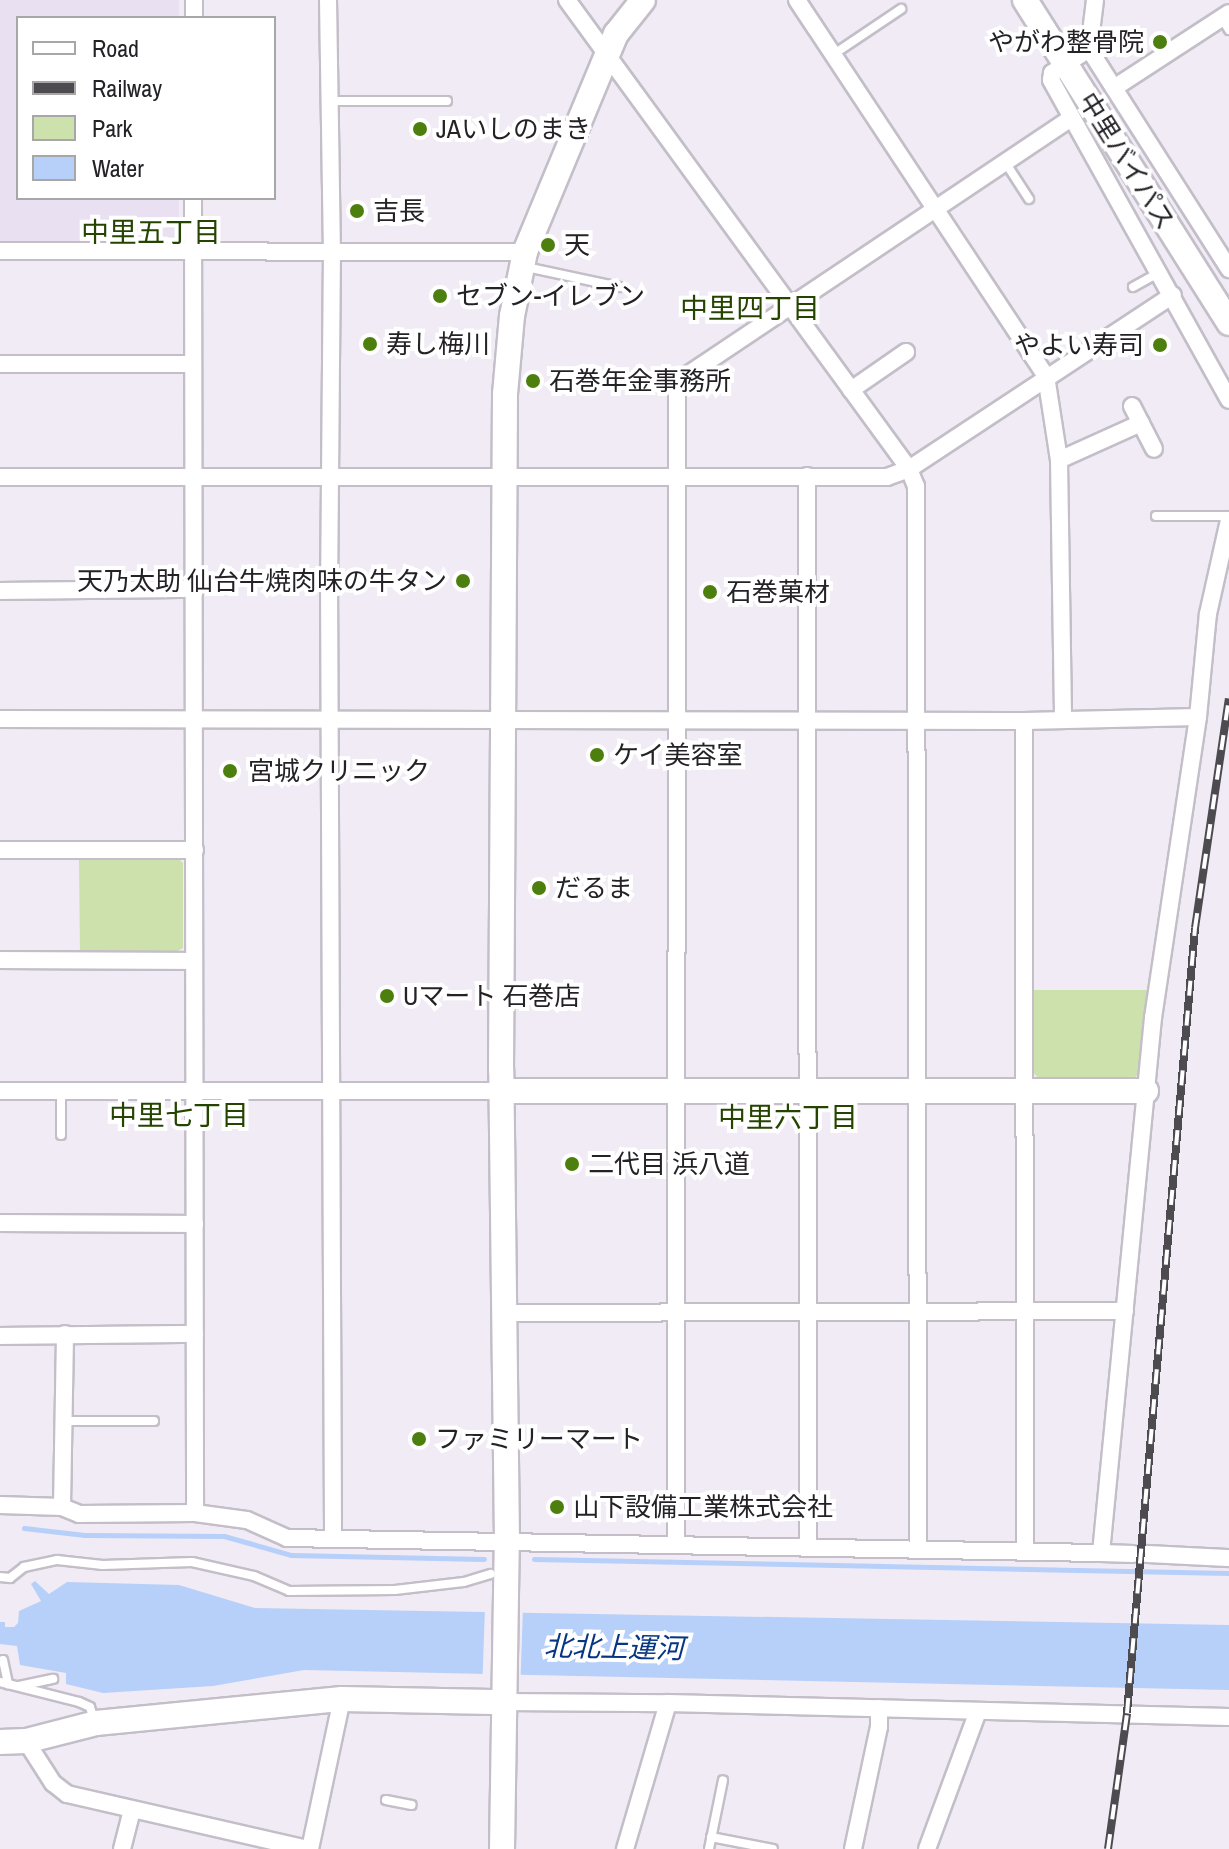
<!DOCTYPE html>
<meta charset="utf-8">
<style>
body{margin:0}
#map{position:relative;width:1229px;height:1849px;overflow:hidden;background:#f1ebf6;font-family:"Archivo Narrow","Noto Sans JP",sans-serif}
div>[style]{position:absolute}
.built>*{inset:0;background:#e9e0f2}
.green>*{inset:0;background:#cce1ab}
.water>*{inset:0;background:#b7d0f9}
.pier>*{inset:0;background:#f1ebf6;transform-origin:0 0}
.stream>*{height:5px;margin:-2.5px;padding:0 2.5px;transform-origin:2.5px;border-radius:2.5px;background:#b7d0f9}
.roads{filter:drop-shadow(2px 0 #c3bec8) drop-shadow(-2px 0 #c3bec8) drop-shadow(0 2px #c3bec8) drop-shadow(0 -2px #c3bec8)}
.lane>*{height:8px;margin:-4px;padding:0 4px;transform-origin:4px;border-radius:4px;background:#fff}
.street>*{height:16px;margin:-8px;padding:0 8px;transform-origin:8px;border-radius:8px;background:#fff}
.secondary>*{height:24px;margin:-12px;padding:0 12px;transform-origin:12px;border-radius:12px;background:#fff}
.rail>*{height:8px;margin-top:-4px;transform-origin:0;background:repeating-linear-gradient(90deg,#fff 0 15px,#4d4a50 0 30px);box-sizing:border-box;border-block:2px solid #4d4a50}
.dots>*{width:22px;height:22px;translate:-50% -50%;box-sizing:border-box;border:4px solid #fff;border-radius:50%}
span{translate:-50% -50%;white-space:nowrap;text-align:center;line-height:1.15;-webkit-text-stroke:8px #fff;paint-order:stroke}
.poi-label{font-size:26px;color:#242226}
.right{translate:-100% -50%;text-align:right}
.left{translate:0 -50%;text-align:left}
.street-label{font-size:26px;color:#242226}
.neighbourhood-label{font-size:28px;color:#254400}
.water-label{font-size:28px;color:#063581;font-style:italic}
.legend{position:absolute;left:16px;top:16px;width:260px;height:184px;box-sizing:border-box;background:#fff;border:2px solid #a7a7a8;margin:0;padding:10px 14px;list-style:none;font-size:24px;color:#242226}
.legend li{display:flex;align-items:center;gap:16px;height:40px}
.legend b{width:40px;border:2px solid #a7a7a8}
</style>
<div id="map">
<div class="built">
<i style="clip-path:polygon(0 0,179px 0,179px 18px,18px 18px,18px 198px,179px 198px,179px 237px,173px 242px,0 243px)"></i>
</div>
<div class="green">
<i style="clip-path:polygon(177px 857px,183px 863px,183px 948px,176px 952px,80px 954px,79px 858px)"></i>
<i style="clip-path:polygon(1032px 990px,1147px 990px,1143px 1072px,1135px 1077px,1039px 1079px,1032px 1071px)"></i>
</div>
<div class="water">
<i style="clip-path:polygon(35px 1581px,49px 1594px,67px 1582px,179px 1585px,255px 1608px,1229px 1625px,1229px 1690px,304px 1670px,213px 1686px,103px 1693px,66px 1684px,66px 1673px,20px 1665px,17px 1646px,0 1644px,0 1622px,5px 1622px,5px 1627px,14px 1627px,18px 1623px,19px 1611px,41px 1601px,31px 1584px)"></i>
</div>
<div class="pier">
<i style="left:485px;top:1607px;width:38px;height:71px;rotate:2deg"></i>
</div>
<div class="stream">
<i style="left:24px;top:1528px;width:61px;rotate:6.5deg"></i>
<i style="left:85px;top:1535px;width:139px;rotate:0.4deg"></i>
<i style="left:224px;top:1536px;width:70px;rotate:15.8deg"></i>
<i style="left:291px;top:1555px;width:193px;rotate:1.2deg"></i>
<i style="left:534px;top:1559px;width:695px;rotate:1.15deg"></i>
</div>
<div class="roads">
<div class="lane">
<i style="left:1222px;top:18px;width:14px;rotate:60deg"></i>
<i style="left:834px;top:54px;width:81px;rotate:-33.9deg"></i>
<i style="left:329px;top:101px;width:118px"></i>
<i style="left:1005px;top:162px;width:44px;rotate:57deg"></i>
<i style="left:526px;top:267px;width:95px;rotate:12.1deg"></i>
<i style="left:1133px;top:287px;width:31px;rotate:-29deg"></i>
<i style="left:1156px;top:516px;width:73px"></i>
<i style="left:61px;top:1135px;width:44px;rotate:-90deg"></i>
<i style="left:64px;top:1421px;width:90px"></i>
<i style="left:0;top:1577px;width:10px;rotate:6deg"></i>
<i style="left:10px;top:1578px;width:18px;rotate:-38deg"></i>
<i style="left:24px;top:1567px;width:34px;rotate:-12deg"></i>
<i style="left:57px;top:1560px;width:46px;rotate:6.2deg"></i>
<i style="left:103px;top:1565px;width:89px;rotate:-1.9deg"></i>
<i style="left:192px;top:1562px;width:64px;rotate:12.7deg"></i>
<i style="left:254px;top:1576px;width:38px;rotate:23deg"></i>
<i style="left:289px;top:1591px;width:106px;rotate:-0.5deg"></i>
<i style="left:395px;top:1590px;width:69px;rotate:-6.6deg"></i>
<i style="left:464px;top:1582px;width:28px;rotate:-17deg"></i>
<i style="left:3px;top:1660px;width:25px;rotate:78deg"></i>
<i style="left:0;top:1682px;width:81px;rotate:14.2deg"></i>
<i style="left:79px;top:1702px;width:12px;rotate:24deg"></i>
<i style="left:90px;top:1707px;width:14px;rotate:73deg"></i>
<i style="left:19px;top:1686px;width:35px;rotate:-12deg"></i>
<i style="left:386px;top:1800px;width:26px;rotate:11deg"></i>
<i style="left:711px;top:1837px;width:63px;rotate:11deg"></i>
<i style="left:709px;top:1849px;width:70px;rotate:-78.5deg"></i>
</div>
<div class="street">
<i style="left:328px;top:0;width:250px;rotate:89.1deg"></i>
<i style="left:332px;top:250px;width:324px;rotate:90.5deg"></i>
<i style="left:329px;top:574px;width:963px;rotate:89.76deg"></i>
<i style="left:567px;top:0;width:580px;rotate:53.9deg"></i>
<i style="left:909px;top:469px;width:18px;rotate:68deg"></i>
<i style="left:916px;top:486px;width:1062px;rotate:89.89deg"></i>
<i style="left:797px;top:0;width:451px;rotate:56.5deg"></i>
<i style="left:1046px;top:376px;width:85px;rotate:81.2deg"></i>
<i style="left:1059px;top:460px;width:259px;rotate:89.1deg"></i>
<i style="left:1095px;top:0;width:49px;rotate:97deg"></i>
<i style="left:1089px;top:49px;width:261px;rotate:57.5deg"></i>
<i style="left:194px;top:18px;width:18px;rotate:-90deg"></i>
<i style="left:1089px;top:49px;width:44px;rotate:147deg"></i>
<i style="left:1052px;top:73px;width:7px;rotate:98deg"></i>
<i style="left:1051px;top:80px;width:366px;rotate:60.9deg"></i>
<i style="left:1114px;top:88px;width:137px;rotate:-33.1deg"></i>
<i style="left:193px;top:198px;width:1315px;rotate:89.91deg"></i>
<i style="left:0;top:251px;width:525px;rotate:0.11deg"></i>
<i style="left:0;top:364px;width:193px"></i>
<i style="left:851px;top:390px;width:67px;rotate:-34.6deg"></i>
<i style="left:1132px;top:406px;width:48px;rotate:62.9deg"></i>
<i style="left:1059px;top:460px;width:90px;rotate:-24.3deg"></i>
<i style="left:807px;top:476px;width:1071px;rotate:89.95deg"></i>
<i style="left:0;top:477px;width:887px"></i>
<i style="left:887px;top:477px;width:23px;rotate:-20deg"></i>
<i style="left:909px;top:469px;width:316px;rotate:-33.4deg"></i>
<i style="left:0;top:591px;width:195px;rotate:-0.6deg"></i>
<i style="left:0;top:719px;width:1024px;rotate:0.11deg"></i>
<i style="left:1024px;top:721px;width:174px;rotate:-1.3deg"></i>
<i style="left:1024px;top:721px;width:830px;rotate:89.93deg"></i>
<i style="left:0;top:850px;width:195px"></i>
<i style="left:0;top:960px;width:192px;rotate:0.3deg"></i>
<i style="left:0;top:1091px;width:502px"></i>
<i style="left:0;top:1223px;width:195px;rotate:0.3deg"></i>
<i style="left:505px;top:1313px;width:620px;rotate:-0.18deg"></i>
<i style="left:0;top:1336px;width:195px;rotate:-0.6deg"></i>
<i style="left:0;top:1505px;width:62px;rotate:1.8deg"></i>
<i style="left:62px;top:1507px;width:18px;rotate:22deg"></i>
<i style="left:79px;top:1514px;width:116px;rotate:-0.5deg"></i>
<i style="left:195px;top:1513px;width:52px;rotate:7.7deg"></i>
<i style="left:247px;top:1520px;width:44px;rotate:24.2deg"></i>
<i style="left:287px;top:1538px;width:814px;rotate:1.06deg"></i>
<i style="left:1101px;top:1553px;width:538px;rotate:-84.45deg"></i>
<i style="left:1153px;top:1018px;width:304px;rotate:-81.5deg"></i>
<i style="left:1198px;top:717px;width:103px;rotate:-84.5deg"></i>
<i style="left:1208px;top:614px;width:96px;rotate:-77.4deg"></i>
<i style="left:62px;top:1507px;width:173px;rotate:-89deg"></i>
<i style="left:676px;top:1544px;width:1162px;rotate:-89.95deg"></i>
<i style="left:677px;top:382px;width:473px;rotate:-33.8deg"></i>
<i style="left:1101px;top:1553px;width:32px;rotate:2deg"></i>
<i style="left:1146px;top:1554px;width:83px;rotate:2.8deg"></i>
<i style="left:505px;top:1702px;width:163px;rotate:0.4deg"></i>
<i style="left:668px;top:1703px;width:561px;rotate:1.43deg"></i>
<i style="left:26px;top:1741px;width:50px;rotate:57.3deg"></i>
<i style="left:53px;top:1783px;width:18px;rotate:38deg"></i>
<i style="left:67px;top:1794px;width:247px;rotate:12.9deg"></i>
<i style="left:122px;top:1849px;width:40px;rotate:-75.6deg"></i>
<i style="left:310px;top:1849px;width:153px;rotate:-78deg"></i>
<i style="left:625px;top:1849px;width:152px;rotate:-73.6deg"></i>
<i style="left:853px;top:1849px;width:125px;rotate:-78deg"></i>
<i style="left:879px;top:1727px;width:19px;rotate:-90deg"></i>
<i style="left:927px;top:1849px;width:147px;rotate:-69.7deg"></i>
</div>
<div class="secondary">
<i style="left:1025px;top:0;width:382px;rotate:57.7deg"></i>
<i style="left:502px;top:1091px;width:644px"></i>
<i style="left:0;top:1742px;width:26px;rotate:-2deg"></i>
<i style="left:26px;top:1741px;width:72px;rotate:-14.4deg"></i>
<i style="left:96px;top:1723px;width:247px;rotate:-5.6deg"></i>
<i style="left:342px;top:1699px;width:163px;rotate:1.1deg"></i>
<i style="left:502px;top:1849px;width:308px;rotate:-89.1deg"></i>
<i style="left:507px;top:1541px;width:471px;rotate:-90.7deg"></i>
<i style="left:501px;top:1070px;width:676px;rotate:-89.66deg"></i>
<i style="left:505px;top:394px;width:78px;rotate:-84.9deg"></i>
<i style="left:512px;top:316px;width:65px;rotate:-78.5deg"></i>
<i style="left:525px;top:252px;width:213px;rotate:-67.4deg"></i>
<i style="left:607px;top:55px;width:23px;rotate:-67deg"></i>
<i style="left:616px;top:34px;width:43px;rotate:-51.5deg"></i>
</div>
</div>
<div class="rail">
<i style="left:1108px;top:1849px;width:137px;rotate:-82deg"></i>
<i style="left:1127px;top:1713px;width:788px;rotate:-85.05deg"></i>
<i style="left:1195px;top:928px;width:232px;rotate:-81.6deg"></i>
</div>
<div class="dots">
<i style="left:1160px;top:42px;background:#4d7f0f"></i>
<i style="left:420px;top:129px;background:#4d7f0f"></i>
<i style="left:357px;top:211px;background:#4d7f0f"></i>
<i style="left:548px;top:245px;background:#4d7f0f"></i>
<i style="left:440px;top:296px;background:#4d7f0f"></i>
<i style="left:370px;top:344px;background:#4d7f0f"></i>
<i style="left:1160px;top:345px;background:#4d7f0f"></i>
<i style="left:533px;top:381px;background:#4d7f0f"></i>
<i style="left:463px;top:581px;background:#4d7f0f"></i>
<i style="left:710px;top:592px;background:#4d7f0f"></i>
<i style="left:597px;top:755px;background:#4d7f0f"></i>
<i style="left:230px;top:771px;background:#4d7f0f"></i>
<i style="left:539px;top:888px;background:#4d7f0f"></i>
<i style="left:387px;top:996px;background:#4d7f0f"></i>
<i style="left:572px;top:1164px;background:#4d7f0f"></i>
<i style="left:419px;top:1439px;background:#4d7f0f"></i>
<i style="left:557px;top:1507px;background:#4d7f0f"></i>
</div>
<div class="poi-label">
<span class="right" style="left:1144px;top:42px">やがわ整骨院</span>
<span class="left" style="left:436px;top:129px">JAいしのまき</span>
<span class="left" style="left:373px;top:211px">吉長</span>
<span class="left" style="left:564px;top:245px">天</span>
<span class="left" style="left:456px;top:296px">セブン-イレブン</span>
<span class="left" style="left:386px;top:344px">寿し梅川</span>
<span class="right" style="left:1144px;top:345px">やよい寿司</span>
<span class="left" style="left:549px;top:381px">石巻年金事務所</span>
<span class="right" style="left:447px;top:581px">天乃太助 仙台牛焼肉味の牛タン</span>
<span class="left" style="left:726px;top:592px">石巻菓材</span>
<span class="left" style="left:613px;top:755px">ケイ美容室</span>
<span class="left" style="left:248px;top:771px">宮城クリニック</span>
<span class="left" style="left:555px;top:888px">だるま</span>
<span class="left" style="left:403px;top:996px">Uマート 石巻店</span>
<span class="left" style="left:588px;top:1164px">二代目 浜八道</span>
<span class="left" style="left:435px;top:1439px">ファミリーマート</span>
<span class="left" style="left:573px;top:1507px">山下設備工業株式会社</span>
</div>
<div class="street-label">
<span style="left:1127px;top:161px;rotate:58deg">中里バイパス</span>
</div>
<div class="neighbourhood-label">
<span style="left:151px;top:232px">中里五丁目</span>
<span style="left:750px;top:308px">中里四丁目</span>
<span style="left:179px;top:1115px">中里七丁目</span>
<span style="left:788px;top:1117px">中里六丁目</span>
</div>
<div class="water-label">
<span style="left:614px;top:1647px;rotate:1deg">北北上運河</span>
</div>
<ul class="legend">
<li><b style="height:10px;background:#fff"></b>Road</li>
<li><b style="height:10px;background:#4d4a50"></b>Railway</li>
<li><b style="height:22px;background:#cce1ab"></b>Park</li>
<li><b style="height:22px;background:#b7d0f9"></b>Water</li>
</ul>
</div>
